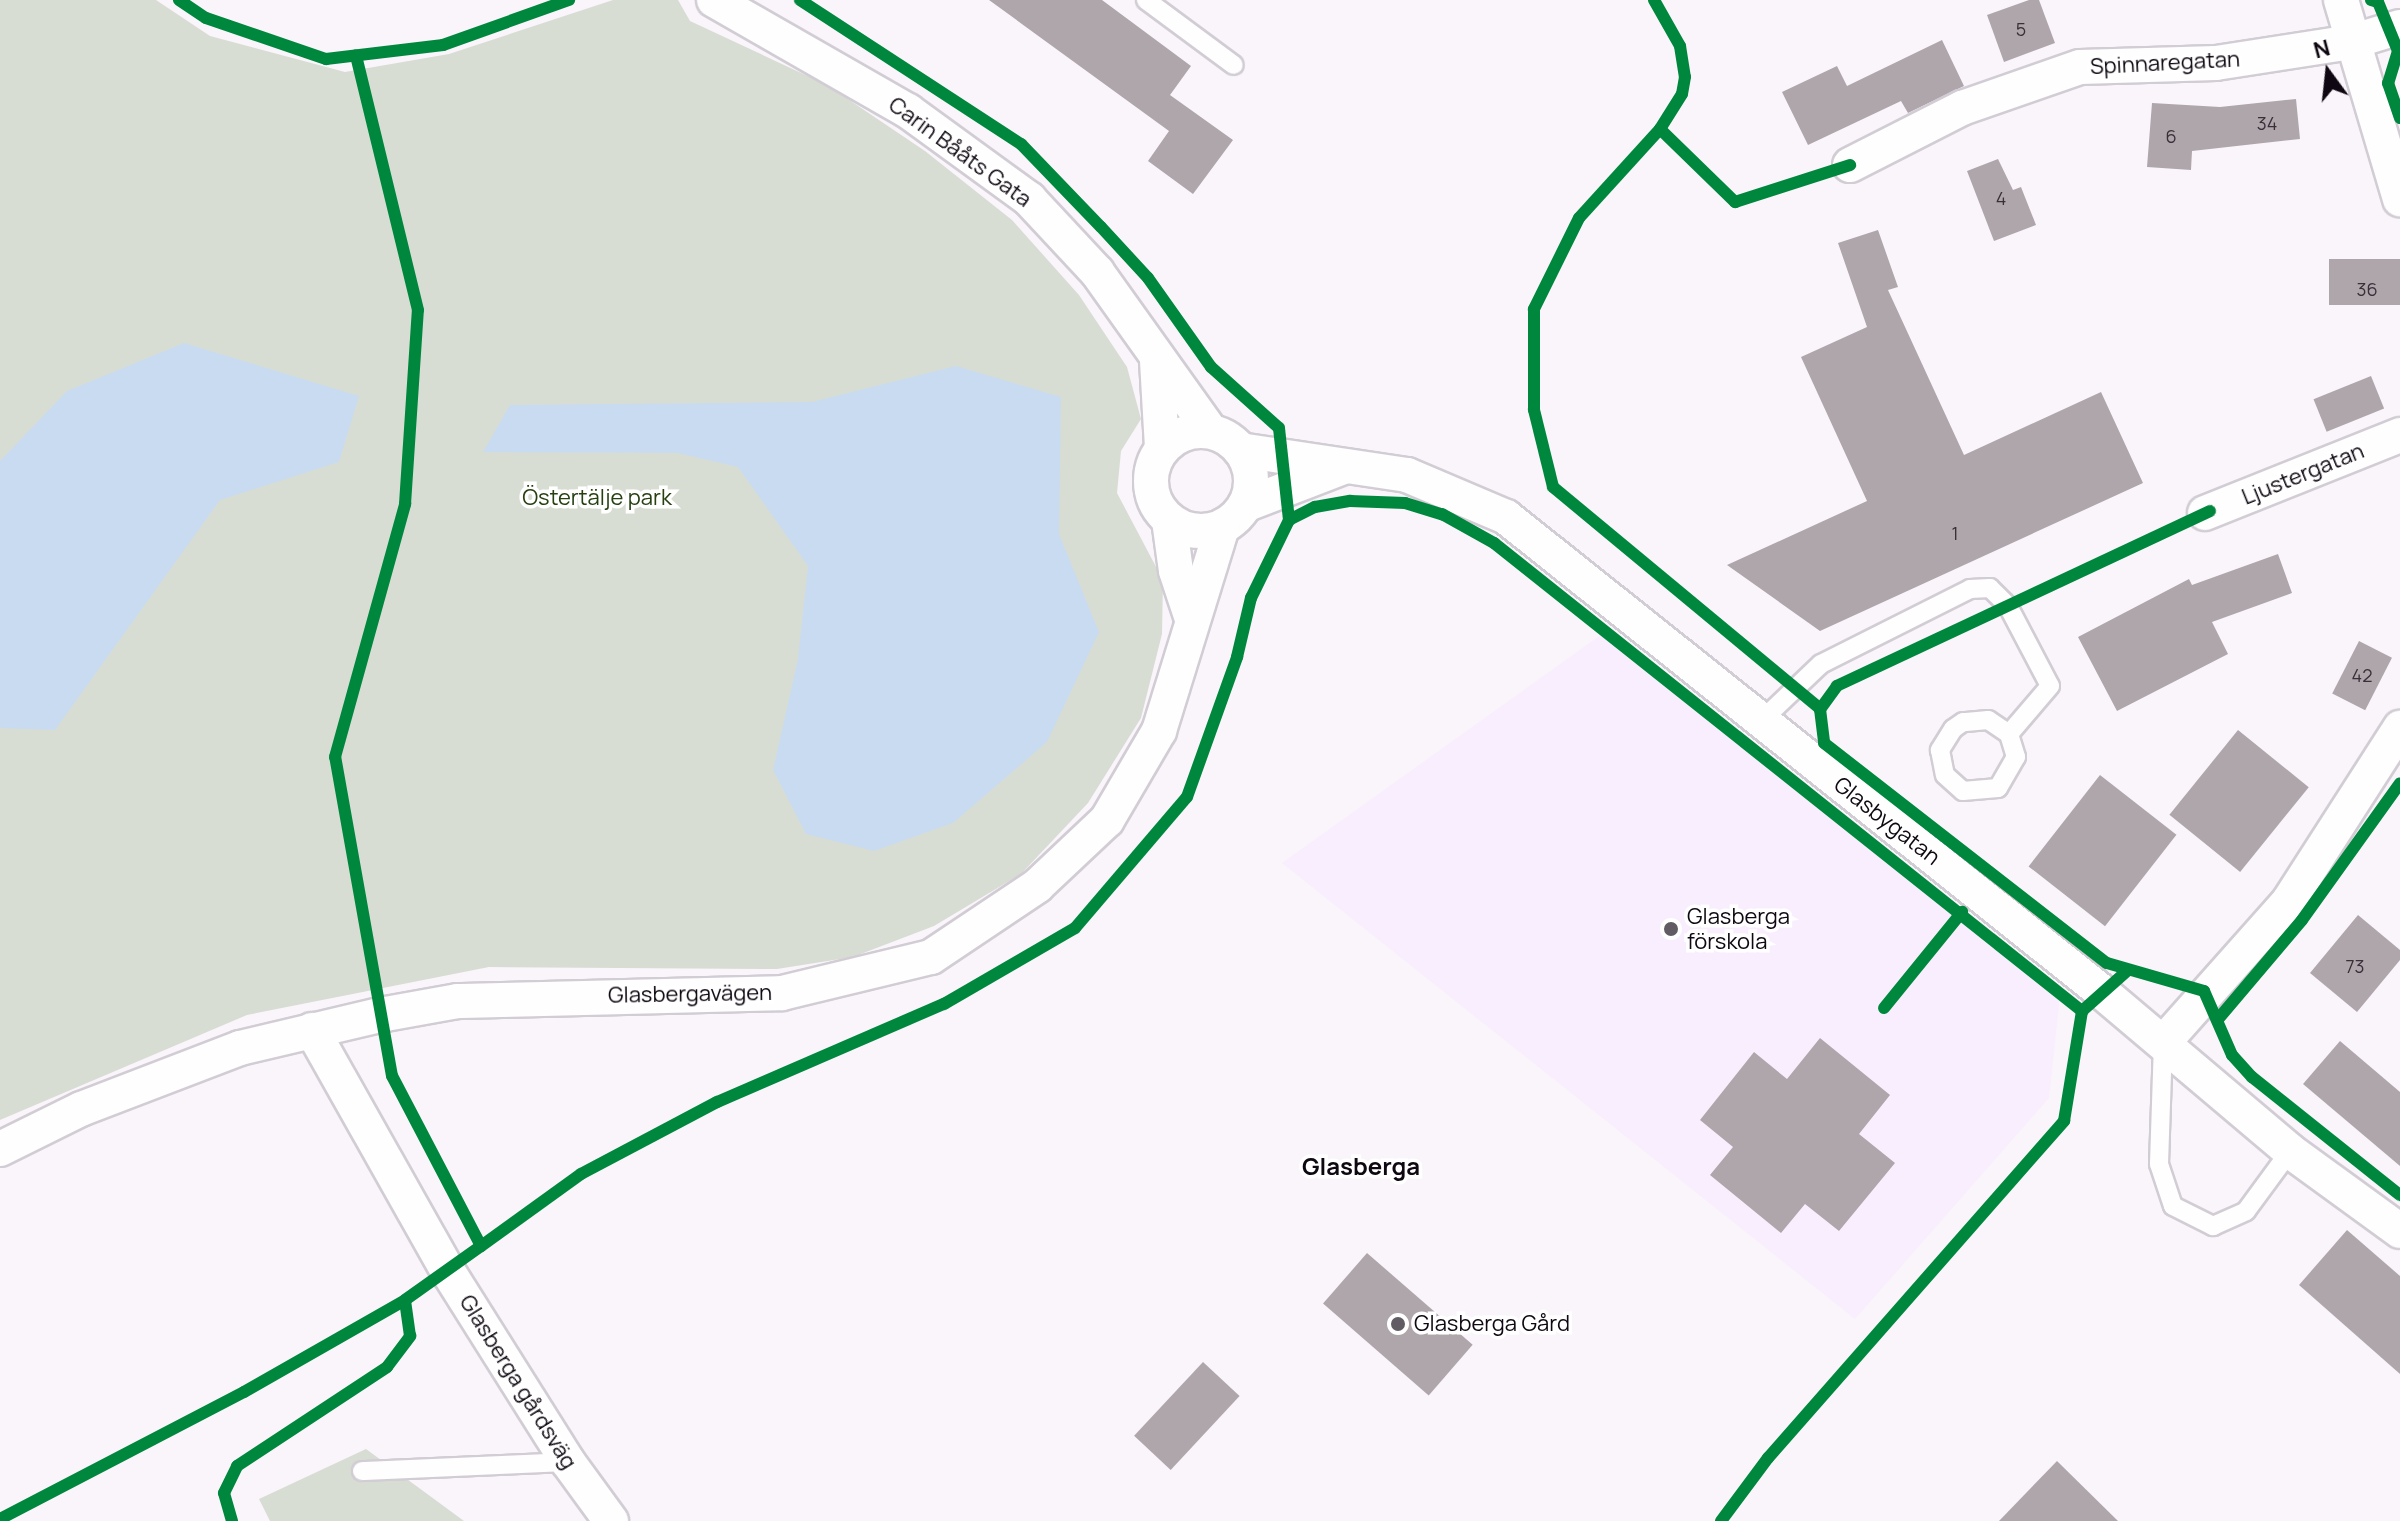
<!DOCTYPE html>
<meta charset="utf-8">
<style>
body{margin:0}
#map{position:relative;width:2400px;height:1521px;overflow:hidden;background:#faf5fb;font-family:Manrope,sans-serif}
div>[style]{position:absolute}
.built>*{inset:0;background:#f9eefd}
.green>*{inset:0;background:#d8ddd4}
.water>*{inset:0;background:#c8dbf0}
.building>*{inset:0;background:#afa6ab;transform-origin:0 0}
.roads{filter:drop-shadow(2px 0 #d2ccd4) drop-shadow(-2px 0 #d2ccd4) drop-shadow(0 2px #d2ccd4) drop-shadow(0 -2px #d2ccd4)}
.lane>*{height:18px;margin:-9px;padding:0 9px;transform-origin:9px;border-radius:9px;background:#fefefe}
.street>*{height:34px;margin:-17px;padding:0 17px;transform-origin:17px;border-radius:17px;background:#fefefe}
.street>.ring{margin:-17px;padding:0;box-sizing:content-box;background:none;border:34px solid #fefefe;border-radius:50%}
.cycleway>*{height:12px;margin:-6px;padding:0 6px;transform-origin:6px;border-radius:6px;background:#00873e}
.dots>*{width:22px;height:22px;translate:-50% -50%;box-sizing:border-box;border:4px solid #fff;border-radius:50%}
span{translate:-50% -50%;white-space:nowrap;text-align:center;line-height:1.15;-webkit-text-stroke:7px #fff;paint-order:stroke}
.number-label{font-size:18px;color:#373038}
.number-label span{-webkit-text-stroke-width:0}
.street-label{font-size:22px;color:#0f0812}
.park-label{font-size:22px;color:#264011}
.poi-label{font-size:22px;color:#0f0812}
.left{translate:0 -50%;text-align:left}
.neighbourhood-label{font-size:24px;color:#0f0812;font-weight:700}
.north{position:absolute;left:2288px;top:32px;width:80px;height:80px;-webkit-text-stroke:6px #fff;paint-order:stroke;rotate:345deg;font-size:22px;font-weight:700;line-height:32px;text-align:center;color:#0f0812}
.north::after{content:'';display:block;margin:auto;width:28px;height:36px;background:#0f0812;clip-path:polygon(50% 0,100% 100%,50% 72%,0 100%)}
</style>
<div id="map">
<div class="built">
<i style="clip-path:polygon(1602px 634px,2060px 995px,2049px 1098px,1855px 1319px,1282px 863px)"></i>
</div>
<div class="green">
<i style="clip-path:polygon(0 0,156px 0,210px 36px,345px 72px,449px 54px,613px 0,678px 0,690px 21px,827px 85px,925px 151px,1012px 220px,1079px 295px,1127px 367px,1141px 419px,1121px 451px,1117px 493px,1163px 580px,1162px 634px,1141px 718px,1088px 803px,1021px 874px,934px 926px,853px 957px,777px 969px,489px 967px,247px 1015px,0 1120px)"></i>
<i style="clip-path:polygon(366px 1449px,464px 1521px,270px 1521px,259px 1499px)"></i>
</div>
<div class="water">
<i style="clip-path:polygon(184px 343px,359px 396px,339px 462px,220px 500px,55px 730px,0 728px,0 461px,67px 391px)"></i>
<i style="clip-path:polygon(956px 366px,1061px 397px,1059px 534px,1099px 632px,1047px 742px,953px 823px,874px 851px,806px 834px,773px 770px,798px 659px,808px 566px,738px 467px,678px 453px,483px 452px,510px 405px,812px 402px)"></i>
</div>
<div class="building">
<i style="clip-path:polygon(989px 0,1102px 0,1191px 66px,1170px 95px,1233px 140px,1193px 194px,1148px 161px,1169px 131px)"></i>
<i style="clip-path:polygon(2029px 0,2039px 0,2055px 43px,2004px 62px,1987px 15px)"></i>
<i style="clip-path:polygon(1942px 40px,1964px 86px,1908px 113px,1901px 101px,1808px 145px,1782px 92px,1837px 66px,1847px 86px)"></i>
<i style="clip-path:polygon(2296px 99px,2300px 139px,2192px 151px,2191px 170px,2147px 167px,2152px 103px,2220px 107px)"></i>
<i style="clip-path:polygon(1998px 159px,2013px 190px,2021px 187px,2036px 225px,1994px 241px,1967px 171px)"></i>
<i style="clip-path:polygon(1878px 230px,1898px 287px,1888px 290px,1964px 455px,2101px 392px,2143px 483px,1820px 631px,1727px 565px,1867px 501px,1801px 357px,1867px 327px,1838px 243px)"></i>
<i style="left:2400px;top:259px;width:46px;height:71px;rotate:90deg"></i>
<i style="left:2371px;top:376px;width:35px;height:62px;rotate:68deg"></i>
<i style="clip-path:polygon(2278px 554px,2292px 593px,2212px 622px,2228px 654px,2117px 711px,2078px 637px,2189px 579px,2192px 585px)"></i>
<i style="left:2359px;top:641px;width:37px;height:59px;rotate:27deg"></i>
<i style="left:2238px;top:730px;width:91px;height:109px;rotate:39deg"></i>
<i style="left:2100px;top:775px;width:97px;height:116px;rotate:38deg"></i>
<i style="clip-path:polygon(2358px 915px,2400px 950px,2400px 960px,2357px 1012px,2310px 973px)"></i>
<i style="clip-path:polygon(1820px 1038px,1890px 1095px,1859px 1134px,1895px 1163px,1839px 1231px,1805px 1204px,1781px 1233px,1710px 1175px,1733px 1147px,1700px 1120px,1754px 1052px,1787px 1079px)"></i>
<i style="clip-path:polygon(2340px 1041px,2400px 1092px,2400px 1166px,2303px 1084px)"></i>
<i style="clip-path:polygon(2347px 1230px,2400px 1276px,2400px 1374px,2299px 1285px)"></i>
<i style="left:1367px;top:1253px;width:140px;height:67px;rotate:41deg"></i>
<i style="left:1203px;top:1362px;width:50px;height:101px;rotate:43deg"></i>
<i style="clip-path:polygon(2057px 1461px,2118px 1521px,1999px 1521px)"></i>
</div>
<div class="roads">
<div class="lane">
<i style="left:1146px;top:0;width:109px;rotate:36.5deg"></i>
<i style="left:1760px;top:722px;width:84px;rotate:-43.6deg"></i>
<i style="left:1821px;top:664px;width:167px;rotate:-26.7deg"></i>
<i style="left:1970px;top:589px;width:20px;rotate:-3deg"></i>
<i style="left:1990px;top:588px;width:25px;rotate:45deg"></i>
<i style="left:2008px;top:606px;width:90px;rotate:62.3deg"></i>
<i style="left:2050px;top:686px;width:63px;rotate:130.5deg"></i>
<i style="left:2009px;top:734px;width:25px;rotate:-146deg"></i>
<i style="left:1988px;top:720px;width:25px;rotate:175deg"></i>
<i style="left:1963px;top:722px;width:12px;rotate:145deg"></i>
<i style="left:1953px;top:729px;width:25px;rotate:122deg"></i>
<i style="left:1940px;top:750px;width:25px;rotate:79deg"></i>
<i style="left:1945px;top:775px;width:24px;rotate:42deg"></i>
<i style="left:1963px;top:791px;width:35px;rotate:-5deg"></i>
<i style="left:1998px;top:788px;width:36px;rotate:-60deg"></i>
<i style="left:2016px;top:757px;width:24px;rotate:-107deg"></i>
<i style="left:2163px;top:1043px;width:121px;rotate:91.9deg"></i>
<i style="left:2159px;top:1164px;width:44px;rotate:71.6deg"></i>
<i style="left:2173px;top:1206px;width:45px;rotate:26.6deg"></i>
<i style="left:2213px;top:1226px;width:36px;rotate:-24deg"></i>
<i style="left:2246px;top:1211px;width:74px;rotate:-53.7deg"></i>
<i style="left:362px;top:1471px;width:206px;rotate:-2.5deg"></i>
</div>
<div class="street">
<i style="left:714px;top:0;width:224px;rotate:29.8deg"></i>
<i style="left:908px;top:111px;width:150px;rotate:36deg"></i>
<i style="left:1029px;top:199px;width:100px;rotate:47deg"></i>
<i style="left:1097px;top:272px;width:196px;rotate:54.5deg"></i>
<i style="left:2341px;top:0;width:208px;rotate:73.5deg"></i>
<i style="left:1850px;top:165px;width:126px;rotate:-27deg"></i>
<i style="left:1962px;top:108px;width:125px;rotate:-19.2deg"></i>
<i style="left:2080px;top:67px;width:136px;rotate:-1.7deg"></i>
<i style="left:2216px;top:63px;width:137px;rotate:-8.8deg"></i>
<i style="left:2351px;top:42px;width:51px;rotate:-17deg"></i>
<i style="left:1157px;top:361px;width:88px;rotate:86.7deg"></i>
<i class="ring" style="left:1151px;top:431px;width:66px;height:66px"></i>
<i style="left:1240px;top:450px;width:169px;rotate:8.5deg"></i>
<i style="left:1407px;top:475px;width:108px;rotate:23deg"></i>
<i style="left:1506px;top:517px;width:762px;rotate:38.55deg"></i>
<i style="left:2102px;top:992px;width:246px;rotate:40.2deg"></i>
<i style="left:2290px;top:1151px;width:136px;rotate:36deg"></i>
<i style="left:1245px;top:505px;width:108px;rotate:-21.1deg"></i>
<i style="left:2205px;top:513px;width:210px;rotate:-21.8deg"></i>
<i style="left:1169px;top:520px;width:51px;rotate:82.2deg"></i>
<i style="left:1176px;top:571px;width:51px;rotate:71.6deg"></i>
<i style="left:312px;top:1030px;width:279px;rotate:60.6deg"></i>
<i style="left:449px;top:1273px;width:223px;rotate:57.8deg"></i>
<i style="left:568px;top:1462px;width:73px;rotate:53.9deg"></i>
<i style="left:2163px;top:1043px;width:190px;rotate:-48.4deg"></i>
<i style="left:2289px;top:901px;width:206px;rotate:-57.3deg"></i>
<i style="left:0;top:1149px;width:90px;rotate:-26.3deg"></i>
<i style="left:81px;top:1109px;width:170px;rotate:-21deg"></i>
<i style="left:240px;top:1048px;width:144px;rotate:-13.3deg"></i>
<i style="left:380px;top:1015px;width:79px;rotate:-10.2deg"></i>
<i style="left:458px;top:1001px;width:324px;rotate:-1.4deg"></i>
<i style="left:782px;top:993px;width:153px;rotate:-13.6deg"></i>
<i style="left:931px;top:957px;width:128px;rotate:-33.8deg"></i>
<i style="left:1037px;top:886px;width:96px;rotate:-43.3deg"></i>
<i style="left:1107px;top:820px;width:103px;rotate:-59.7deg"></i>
<i style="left:1159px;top:731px;width:214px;rotate:-72.8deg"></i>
</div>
</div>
<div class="cycleway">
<i style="left:179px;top:0;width:32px;rotate:34deg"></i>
<i style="left:206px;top:18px;width:127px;rotate:18.9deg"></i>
<i style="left:326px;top:59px;width:118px;rotate:-6.8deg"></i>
<i style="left:443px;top:45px;width:134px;rotate:-19.7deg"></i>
<i style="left:800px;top:0;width:264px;rotate:33.1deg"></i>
<i style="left:1021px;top:144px;width:115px;rotate:46.1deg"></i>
<i style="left:1101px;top:227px;width:69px;rotate:47.3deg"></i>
<i style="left:1148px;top:278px;width:109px;rotate:54.7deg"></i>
<i style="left:1211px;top:367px;width:91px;rotate:41.9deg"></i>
<i style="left:1279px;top:428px;width:93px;rotate:83.8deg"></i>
<i style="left:1654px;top:0;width:53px;rotate:60.5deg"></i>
<i style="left:1680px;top:46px;width:31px;rotate:81deg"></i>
<i style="left:1685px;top:77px;width:17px;rotate:100deg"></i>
<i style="left:1682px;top:94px;width:41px;rotate:122.2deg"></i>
<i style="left:1660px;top:129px;width:120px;rotate:132.3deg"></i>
<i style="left:1579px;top:218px;width:102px;rotate:116.3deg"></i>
<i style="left:1534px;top:309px;width:101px;rotate:90deg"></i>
<i style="left:1534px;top:410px;width:79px;rotate:76.1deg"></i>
<i style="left:1553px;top:487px;width:347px;rotate:39.7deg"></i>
<i style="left:2371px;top:0;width:7px;rotate:16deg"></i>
<i style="left:2378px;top:2px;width:53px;rotate:67.8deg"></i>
<i style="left:2398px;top:51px;width:34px;rotate:107deg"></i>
<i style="left:2388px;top:83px;width:37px;rotate:71deg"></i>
<i style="left:1660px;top:129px;width:105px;rotate:44.2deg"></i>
<i style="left:1735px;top:202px;width:121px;rotate:-17.8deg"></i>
<i style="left:2210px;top:511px;width:412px;rotate:154.9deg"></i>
<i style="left:1837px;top:686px;width:29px;rotate:126deg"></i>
<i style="left:1820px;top:709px;width:34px;rotate:83deg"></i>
<i style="left:1824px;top:743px;width:358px;rotate:37.9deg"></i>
<i style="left:2107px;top:963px;width:101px;rotate:16.1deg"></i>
<i style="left:2204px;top:991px;width:70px;rotate:66.4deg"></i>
<i style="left:2232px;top:1055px;width:30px;rotate:48deg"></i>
<i style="left:2252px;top:1077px;width:189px;rotate:38.6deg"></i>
<i style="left:1884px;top:1008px;width:124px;rotate:-50.9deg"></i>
<i style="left:2219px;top:1018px;width:128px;rotate:-49.7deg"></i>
<i style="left:2302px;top:920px;width:168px;rotate:-54.4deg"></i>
<i style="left:481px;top:1246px;width:123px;rotate:-35.8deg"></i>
<i style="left:581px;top:1174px;width:154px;rotate:-27.9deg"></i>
<i style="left:717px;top:1102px;width:247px;rotate:-23.4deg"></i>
<i style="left:944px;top:1004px;width:151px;rotate:-30.1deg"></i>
<i style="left:1075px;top:928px;width:172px;rotate:-49.5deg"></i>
<i style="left:1187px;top:797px;width:149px;rotate:-70.3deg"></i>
<i style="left:1237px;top:657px;width:61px;rotate:-76.7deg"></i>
<i style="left:1251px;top:598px;width:87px;rotate:-64deg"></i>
<i style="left:1289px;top:520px;width:29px;rotate:-27deg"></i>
<i style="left:1315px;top:507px;width:36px;rotate:-10deg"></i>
<i style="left:1350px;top:501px;width:55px;rotate:2.1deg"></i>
<i style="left:1405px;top:503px;width:39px;rotate:17deg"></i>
<i style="left:1442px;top:514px;width:60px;rotate:29.1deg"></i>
<i style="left:1494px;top:543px;width:752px;rotate:38.52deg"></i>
<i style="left:0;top:1519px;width:275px;rotate:-27.5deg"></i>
<i style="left:244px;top:1392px;width:185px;rotate:-29.7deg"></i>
<i style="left:405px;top:1300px;width:93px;rotate:-35.4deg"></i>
<i style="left:481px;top:1246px;width:192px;rotate:-117.6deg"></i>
<i style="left:392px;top:1076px;width:324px;rotate:-100.1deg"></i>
<i style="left:335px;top:757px;width:263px;rotate:-74.5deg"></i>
<i style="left:405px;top:504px;width:194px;rotate:-86.2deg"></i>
<i style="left:418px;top:310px;width:262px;rotate:-103.7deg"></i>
<i style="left:232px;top:1521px;width:29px;rotate:-106deg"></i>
<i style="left:224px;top:1493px;width:30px;rotate:-64deg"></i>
<i style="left:237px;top:1466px;width:180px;rotate:-33.4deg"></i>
<i style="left:387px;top:1367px;width:39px;rotate:-53deg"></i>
<i style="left:410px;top:1336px;width:36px;rotate:-98deg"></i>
<i style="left:1721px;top:1521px;width:79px;rotate:-53.3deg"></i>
<i style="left:1768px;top:1458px;width:449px;rotate:-48.7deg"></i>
<i style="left:2064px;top:1121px;width:111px;rotate:-80.7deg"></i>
<i style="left:2082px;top:1011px;width:59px;rotate:-41.6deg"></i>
</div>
<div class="dots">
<i style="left:1671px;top:929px;background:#615b64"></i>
<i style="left:1398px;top:1324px;background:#615b64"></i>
</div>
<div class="number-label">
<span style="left:2021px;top:29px">5</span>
<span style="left:2267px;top:123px">34</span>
<span style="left:2171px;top:136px">6</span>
<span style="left:2001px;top:198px">4</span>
<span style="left:2367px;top:289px">36</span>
<span style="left:1955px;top:533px">1</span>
<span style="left:2362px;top:675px">42</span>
<span style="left:2355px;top:966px">73</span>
</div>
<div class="street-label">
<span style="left:2165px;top:63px;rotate:-3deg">Spinnaregatan</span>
<span style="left:960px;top:152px;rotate:36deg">Carin Bååts Gata</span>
<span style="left:2303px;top:474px;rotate:-22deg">Ljustergatan</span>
<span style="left:1887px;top:821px;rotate:38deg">Glasbygatan</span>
<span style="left:690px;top:994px;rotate:-1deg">Glasbergavägen</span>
<span style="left:518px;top:1382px;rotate:58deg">Glasberga gårdsväg</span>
</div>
<div class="park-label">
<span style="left:597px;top:498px">Östertälje park</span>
</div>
<div class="poi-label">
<span class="left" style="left:1687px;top:929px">Glasberga<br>förskola</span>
<span class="left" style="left:1414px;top:1324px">Glasberga Gård</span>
</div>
<div class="neighbourhood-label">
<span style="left:1361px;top:1166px">Glasberga</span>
</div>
<div class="north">N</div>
</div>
